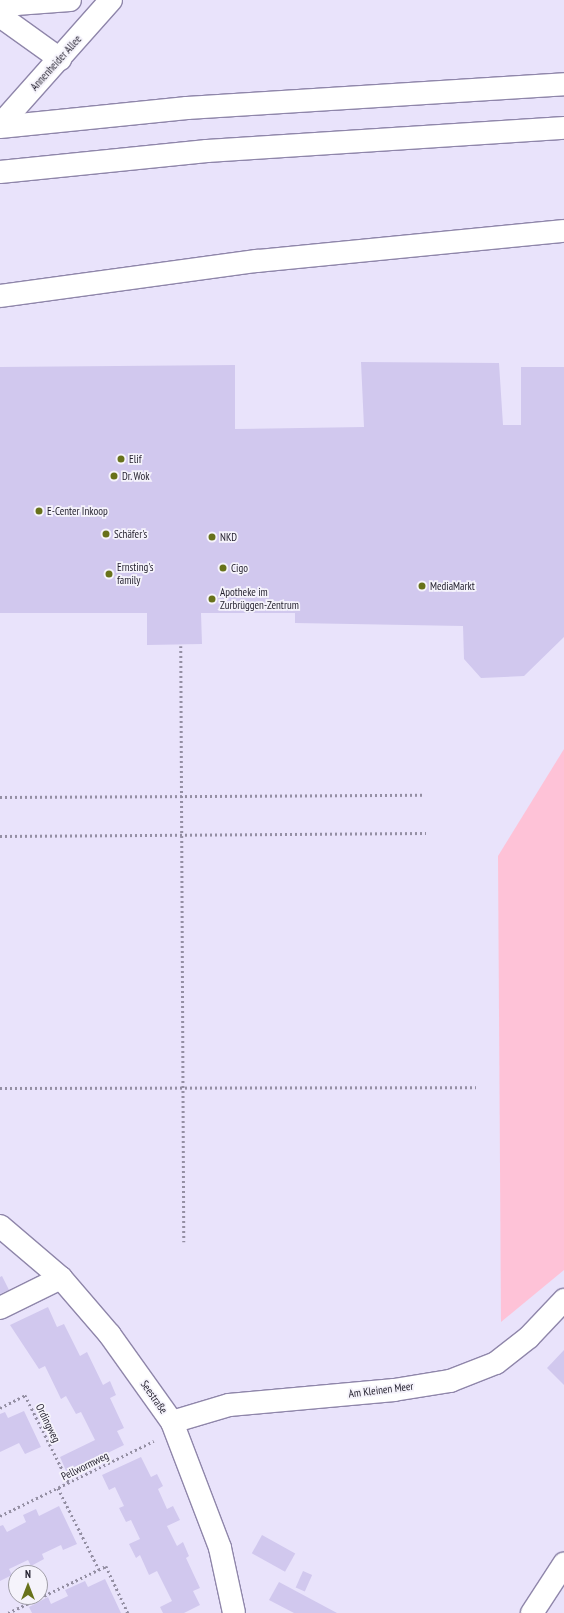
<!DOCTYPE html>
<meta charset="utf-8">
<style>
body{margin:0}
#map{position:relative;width:564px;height:1613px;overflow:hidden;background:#e9e3fb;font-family:"PT Sans Narrow",sans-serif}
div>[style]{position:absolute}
.green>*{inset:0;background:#fec2d7}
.building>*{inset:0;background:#d1c8ee;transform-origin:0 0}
.path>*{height:2.5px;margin-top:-1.25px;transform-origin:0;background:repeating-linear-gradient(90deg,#948fa3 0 2px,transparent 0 5px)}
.roads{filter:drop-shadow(1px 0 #8f86aa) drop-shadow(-1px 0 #8f86aa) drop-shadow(0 1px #8f86aa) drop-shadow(0 -1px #8f86aa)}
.minor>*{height:22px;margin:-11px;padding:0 11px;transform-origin:11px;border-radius:11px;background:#fff}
.secondary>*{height:22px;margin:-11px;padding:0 11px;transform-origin:11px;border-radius:11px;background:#fff}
.motorway>*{height:22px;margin:-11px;padding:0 11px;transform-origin:11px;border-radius:11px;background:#fff}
.dots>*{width:11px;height:11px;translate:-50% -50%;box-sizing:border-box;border:2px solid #f5f3fb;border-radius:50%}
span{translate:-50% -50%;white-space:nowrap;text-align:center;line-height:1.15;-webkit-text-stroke:3.5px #f5f3fb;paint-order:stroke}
.street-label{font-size:11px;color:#211e2c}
.poi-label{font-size:11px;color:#211e2c}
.left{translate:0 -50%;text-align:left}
.north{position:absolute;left:8px;top:1565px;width:40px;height:40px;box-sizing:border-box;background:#f5f3fb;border:1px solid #a09ea8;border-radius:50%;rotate:0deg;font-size:11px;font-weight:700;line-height:16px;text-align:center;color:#211e2c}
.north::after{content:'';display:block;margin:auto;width:14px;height:18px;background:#68721b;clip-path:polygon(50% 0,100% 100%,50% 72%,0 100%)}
</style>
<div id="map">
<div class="green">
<i style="clip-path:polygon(564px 749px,564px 1270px,501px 1322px,498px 856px)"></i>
</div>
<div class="building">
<i style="clip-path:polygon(361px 362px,499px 363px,503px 425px,521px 425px,521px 367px,564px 367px,564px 637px,524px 676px,481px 678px,464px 659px,463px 626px,295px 623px,295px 613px,201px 613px,202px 644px,147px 645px,147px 613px,0 613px,0 367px,235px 365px,235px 429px,364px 427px)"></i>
<i style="clip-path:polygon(2px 1276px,9px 1290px,0 1294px,0 1277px)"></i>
<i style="clip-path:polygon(48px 1307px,57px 1327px,64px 1324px,80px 1356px,87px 1352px,103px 1385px,110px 1381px,116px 1395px,110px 1398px,124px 1428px,117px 1431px,124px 1445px,67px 1473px,60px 1457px,95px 1440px,81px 1412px,76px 1414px,66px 1396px,61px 1399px,45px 1366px,39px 1369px,10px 1325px)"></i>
<i style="clip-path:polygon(564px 1350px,564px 1385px,547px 1368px)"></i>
<i style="clip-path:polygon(24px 1411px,41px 1447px,25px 1454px,19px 1443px,0 1452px,0 1414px,5px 1412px,8px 1418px)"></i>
<i style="clip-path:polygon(141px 1457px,151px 1477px,157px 1474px,163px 1486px,158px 1489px,167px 1509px,173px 1506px,180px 1520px,167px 1526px,177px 1546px,183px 1542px,189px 1556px,186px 1558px,200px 1588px,193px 1591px,200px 1605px,184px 1613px,163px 1613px,160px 1607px,172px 1601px,157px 1571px,149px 1575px,140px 1555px,136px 1558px,129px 1544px,140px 1539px,131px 1520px,126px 1522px,119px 1508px,124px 1506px,115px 1487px,109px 1490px,102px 1475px)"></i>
<i style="clip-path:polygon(59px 1506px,77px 1544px,63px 1550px,61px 1545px,42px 1554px,44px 1559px,31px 1566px,28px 1560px,9px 1569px,12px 1575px,0 1581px,0 1526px,3px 1525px,7px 1532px,26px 1522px,23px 1515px,36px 1509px,39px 1516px)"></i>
<i style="left:262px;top:1535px;width:38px;height:21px;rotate:29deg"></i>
<i style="left:303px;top:1571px;width:10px;height:18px;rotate:24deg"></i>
<i style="clip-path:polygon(105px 1579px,121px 1613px,32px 1613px,29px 1607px,48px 1597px,51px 1604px,68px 1596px,65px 1590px,85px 1581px,88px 1587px)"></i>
<i style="clip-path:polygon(279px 1582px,337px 1613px,294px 1613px,269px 1600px)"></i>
</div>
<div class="path">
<i style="left:181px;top:646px;width:596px;rotate:89.71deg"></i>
<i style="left:0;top:797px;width:425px;rotate:-0.3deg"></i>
<i style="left:0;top:836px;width:426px;rotate:-0.4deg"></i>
<i style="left:0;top:1088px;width:476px;rotate:-0.1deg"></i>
<i style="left:0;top:1408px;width:28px;rotate:-27deg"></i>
<i style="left:25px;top:1395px;width:98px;rotate:63.4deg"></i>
<i style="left:58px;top:1488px;width:91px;rotate:63.2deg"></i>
<i style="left:0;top:1516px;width:171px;rotate:-26deg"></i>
<i style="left:8px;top:1613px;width:109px;rotate:-25.6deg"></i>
<i style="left:106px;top:1566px;width:52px;rotate:64.9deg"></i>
</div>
<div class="roads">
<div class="minor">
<i style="left:0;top:1226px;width:80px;rotate:40.4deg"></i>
<i style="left:61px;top:1278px;width:75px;rotate:49.3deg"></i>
<i style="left:110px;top:1335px;width:107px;rotate:54.5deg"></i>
<i style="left:172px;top:1422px;width:135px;rotate:69.1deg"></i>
<i style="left:220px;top:1548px;width:66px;rotate:77.8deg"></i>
<i style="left:0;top:1308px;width:68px;rotate:-26.2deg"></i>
<i style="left:172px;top:1422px;width:59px;rotate:-16.6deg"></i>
<i style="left:229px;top:1405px;width:166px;rotate:-5.2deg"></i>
<i style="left:394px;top:1390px;width:57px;rotate:-9.1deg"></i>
<i style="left:450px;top:1381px;width:49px;rotate:-21.4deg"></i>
<i style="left:496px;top:1363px;width:42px;rotate:-38.2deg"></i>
<i style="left:529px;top:1337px;width:51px;rotate:-46.6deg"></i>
<i style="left:532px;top:1613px;width:59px;rotate:-56.9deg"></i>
</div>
<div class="secondary">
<i style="left:0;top:125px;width:167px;rotate:-48.4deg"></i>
</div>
<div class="motorway">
<i style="left:6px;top:0;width:11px;rotate:22deg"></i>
<i style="left:16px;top:4px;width:54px;rotate:-4.2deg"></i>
<i style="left:0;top:16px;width:74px;rotate:35.6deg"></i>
<i style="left:0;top:127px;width:188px;rotate:-5.8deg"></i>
<i style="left:187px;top:108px;width:378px;rotate:-3.6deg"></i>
<i style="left:0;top:172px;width:208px;rotate:-5.8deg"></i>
<i style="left:207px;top:151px;width:358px;rotate:-3.7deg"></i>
<i style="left:0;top:296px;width:259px;rotate:-7.8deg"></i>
<i style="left:257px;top:261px;width:308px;rotate:-5.6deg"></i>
</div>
</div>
<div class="dots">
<i style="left:121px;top:459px;background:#68721b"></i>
<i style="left:114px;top:476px;background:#68721b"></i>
<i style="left:39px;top:511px;background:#68721b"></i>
<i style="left:106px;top:534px;background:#68721b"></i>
<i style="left:212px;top:537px;background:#68721b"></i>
<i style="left:223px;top:568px;background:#68721b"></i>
<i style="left:109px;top:574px;background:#68721b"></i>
<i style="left:422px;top:586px;background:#68721b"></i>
<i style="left:212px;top:599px;background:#68721b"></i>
</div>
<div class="street-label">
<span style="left:56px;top:63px;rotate:-48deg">Annenheider Allee</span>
<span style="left:381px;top:1390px;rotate:-7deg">Am Kleinen Meer</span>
<span style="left:154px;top:1397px;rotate:55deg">Seestraße</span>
<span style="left:48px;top:1423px;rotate:64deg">Ordingweg</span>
<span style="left:85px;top:1466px;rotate:-26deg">Pellwormweg</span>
</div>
<div class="poi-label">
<span class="left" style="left:129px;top:459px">Elif</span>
<span class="left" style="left:122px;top:476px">Dr. Wok</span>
<span class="left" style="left:47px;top:511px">E-Center Inkoop</span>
<span class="left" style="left:114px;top:534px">Schäfer's</span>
<span class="left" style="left:220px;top:537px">NKD</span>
<span class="left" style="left:117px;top:574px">Ernsting's<br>family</span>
<span class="left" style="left:231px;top:568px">Cigo</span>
<span class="left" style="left:430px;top:586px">MediaMarkt</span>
<span class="left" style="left:220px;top:599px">Apotheke im<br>Zurbrüggen-Zentrum</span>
</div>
<div class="north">N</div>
</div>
